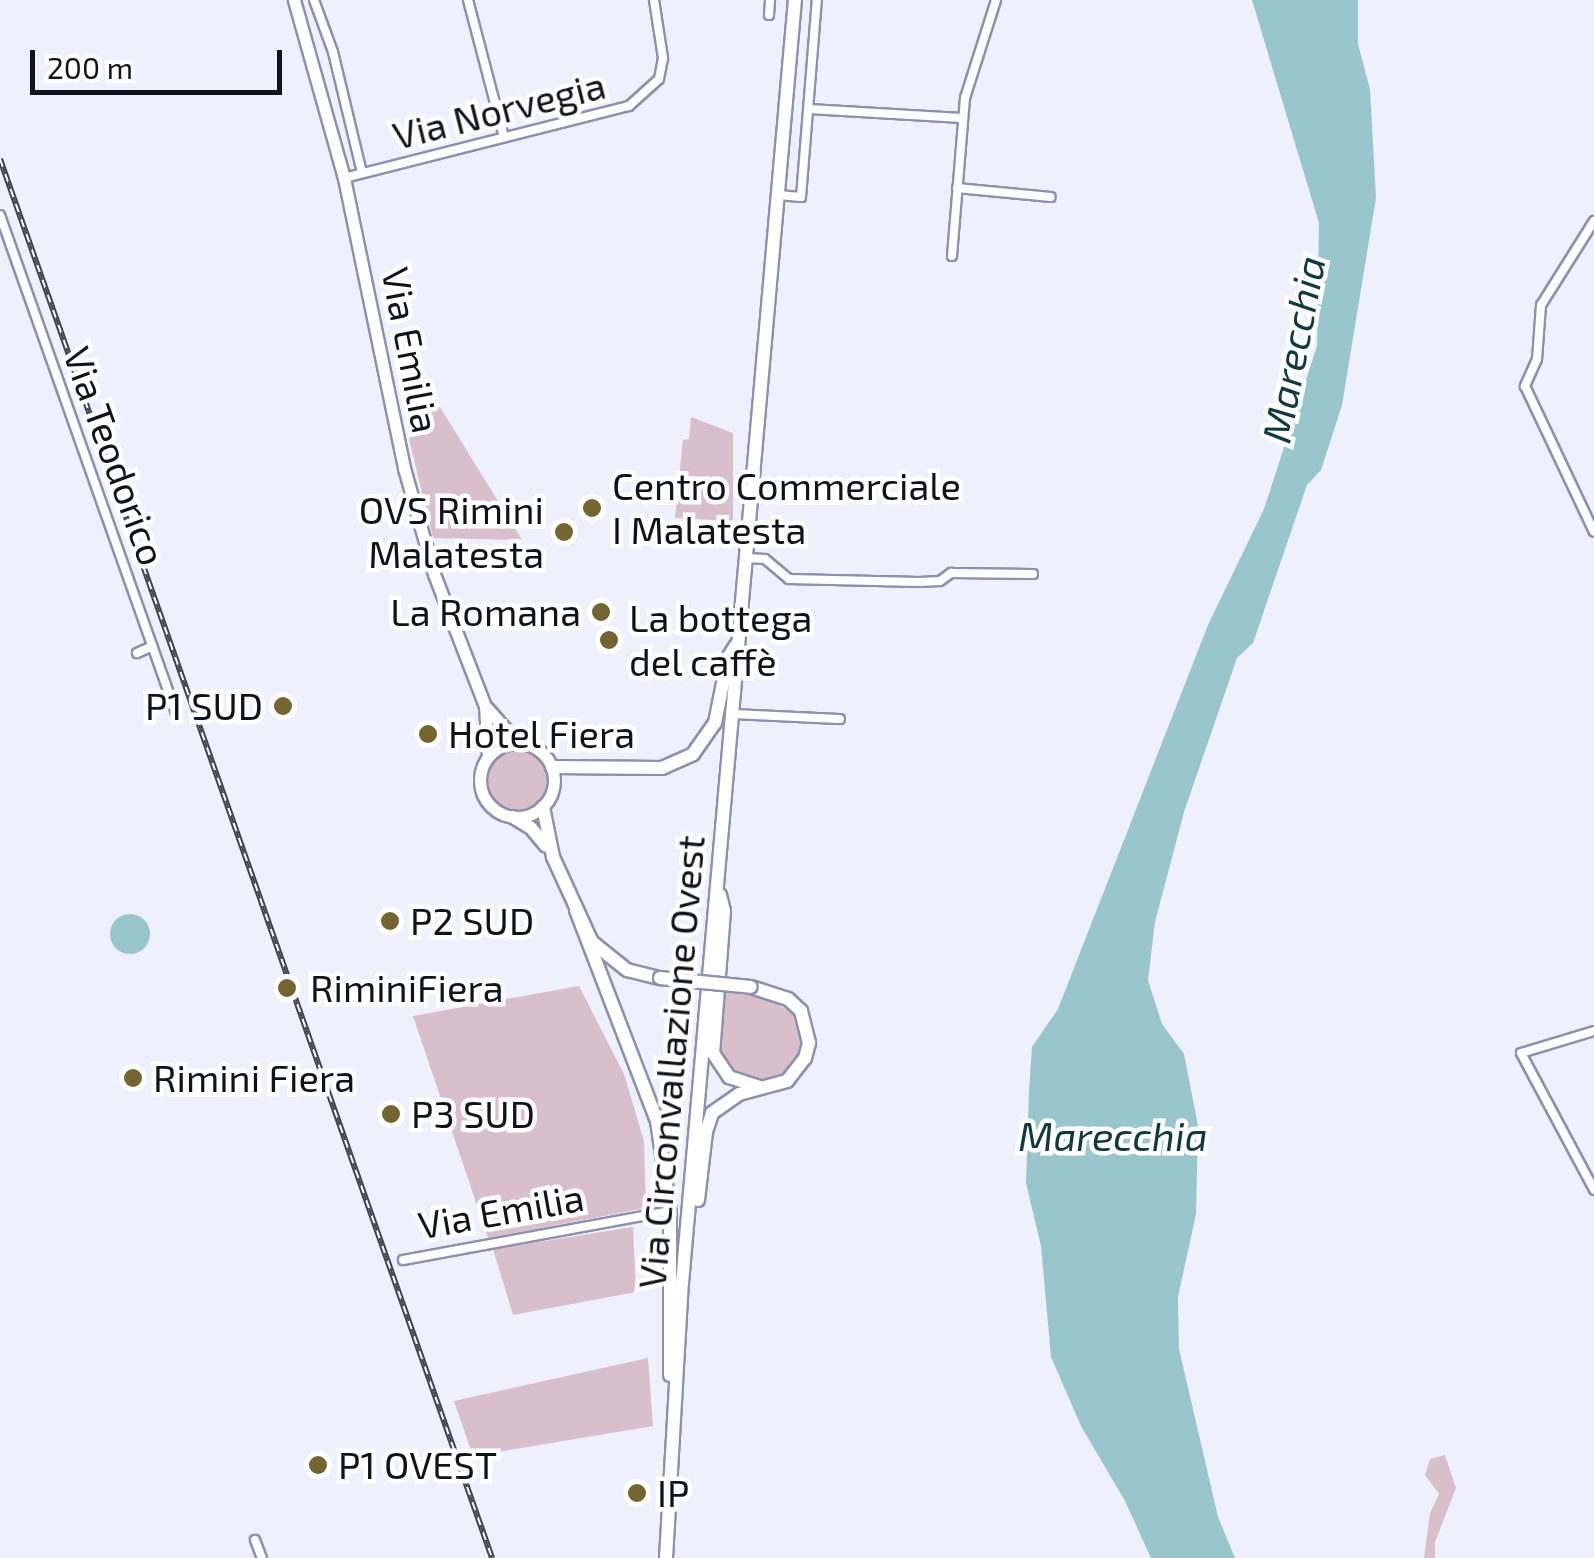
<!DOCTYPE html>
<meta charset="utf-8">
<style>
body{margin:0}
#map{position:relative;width:1594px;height:1558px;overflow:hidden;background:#eef0fb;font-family:"Exo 2",sans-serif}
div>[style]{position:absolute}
.green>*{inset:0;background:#d9bfcb}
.round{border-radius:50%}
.water>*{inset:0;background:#99c5cc}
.roads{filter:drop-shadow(2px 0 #8d91ab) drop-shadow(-2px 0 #8d91ab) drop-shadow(0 2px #8d91ab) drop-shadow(0 -2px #8d91ab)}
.minor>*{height:8px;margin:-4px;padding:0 4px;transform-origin:4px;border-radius:4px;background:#fff}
.secondary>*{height:11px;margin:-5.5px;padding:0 5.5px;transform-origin:5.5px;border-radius:5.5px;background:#fff}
.secondary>.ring{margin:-5.5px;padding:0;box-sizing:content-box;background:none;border:11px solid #fff;border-radius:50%}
.primary>*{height:12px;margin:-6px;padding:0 6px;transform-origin:6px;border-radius:6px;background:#fff}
.rail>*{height:6px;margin-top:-3px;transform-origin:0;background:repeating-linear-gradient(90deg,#fefefe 0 8px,#41434d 0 16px);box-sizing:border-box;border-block:2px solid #41434d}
.bridges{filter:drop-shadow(2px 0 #8d91ab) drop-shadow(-2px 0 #8d91ab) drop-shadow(0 2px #8d91ab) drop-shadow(0 -2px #8d91ab)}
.primary-bridge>*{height:12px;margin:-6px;padding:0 6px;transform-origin:6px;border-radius:6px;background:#fff}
.dots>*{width:28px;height:28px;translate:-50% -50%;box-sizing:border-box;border:5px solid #fefefe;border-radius:50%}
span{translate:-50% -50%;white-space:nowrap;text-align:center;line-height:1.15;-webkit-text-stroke:9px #fefefe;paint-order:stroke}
.street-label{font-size:38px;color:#11121c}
.poi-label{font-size:38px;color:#11121c}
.left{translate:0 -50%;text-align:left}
.right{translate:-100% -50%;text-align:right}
.water-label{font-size:40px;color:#103a40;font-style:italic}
.scale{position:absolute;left:30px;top:50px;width:252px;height:45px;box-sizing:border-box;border:5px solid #11121c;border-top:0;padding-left:12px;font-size:30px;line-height:35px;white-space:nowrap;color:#11121c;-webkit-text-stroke:8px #fefefe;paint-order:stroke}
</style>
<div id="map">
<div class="green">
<i style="clip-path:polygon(440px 407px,522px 540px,433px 538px,409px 439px,419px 419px)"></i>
<i style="clip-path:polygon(691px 417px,733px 433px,733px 521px,675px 518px,683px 440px,689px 439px)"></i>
<i class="round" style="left:485px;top:749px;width:62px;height:62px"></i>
<i style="clip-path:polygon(579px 986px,624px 1074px,644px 1141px,646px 1208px,488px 1238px,413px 1016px)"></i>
<i style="clip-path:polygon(721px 992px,766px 997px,795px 1015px,802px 1035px,799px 1058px,787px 1073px,759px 1083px,734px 1074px,723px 1063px,716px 1045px)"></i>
<i style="clip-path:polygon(633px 1227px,636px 1292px,513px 1315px,493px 1249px)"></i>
<i style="clip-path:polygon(648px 1358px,653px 1426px,473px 1456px,454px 1401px)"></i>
<i style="clip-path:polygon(1445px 1455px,1456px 1488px,1435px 1542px,1435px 1558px,1424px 1558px,1430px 1513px,1439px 1494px,1425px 1475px,1430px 1459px)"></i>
</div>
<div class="water">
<i style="clip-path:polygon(1252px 0,1358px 0,1358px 44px,1370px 89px,1376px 198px,1342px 405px,1321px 470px,1307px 485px,1253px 643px,1237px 658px,1184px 812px,1155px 922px,1148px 980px,1162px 1024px,1184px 1054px,1198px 1126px,1196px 1214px,1178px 1297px,1179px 1349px,1218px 1517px,1235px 1558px,1151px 1558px,1125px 1501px,1081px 1426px,1051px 1357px,1041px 1246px,1026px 1183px,1029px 1091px,1032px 1047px,1058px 1009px,1208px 625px,1264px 509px,1317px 346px,1319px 223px)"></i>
<i class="round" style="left:110px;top:914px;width:40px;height:40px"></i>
</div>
<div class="roads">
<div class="minor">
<i style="left:314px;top:0;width:55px;rotate:69.9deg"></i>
<i style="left:333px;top:52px;width:124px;rotate:76.5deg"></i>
<i style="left:468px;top:0;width:142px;rotate:75.3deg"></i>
<i style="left:769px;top:15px;width:15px;rotate:-86deg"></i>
<i style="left:809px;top:109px;width:153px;rotate:3.4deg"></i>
<i style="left:344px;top:178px;width:294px;rotate:-14.2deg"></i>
<i style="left:629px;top:106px;width:40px;rotate:-42deg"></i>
<i style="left:659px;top:79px;width:21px;rotate:-79deg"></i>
<i style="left:663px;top:58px;width:59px;rotate:-98.8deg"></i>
<i style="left:957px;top:188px;width:94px;rotate:5.5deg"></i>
<i style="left:778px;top:195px;width:23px;rotate:5deg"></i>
<i style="left:801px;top:197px;width:198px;rotate:-85.4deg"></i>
<i style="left:0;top:215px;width:531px;rotate:70.54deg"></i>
<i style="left:1594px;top:221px;width:99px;rotate:122.2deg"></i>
<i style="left:1541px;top:305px;width:54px;rotate:94.2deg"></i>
<i style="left:1537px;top:359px;width:30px;rotate:114deg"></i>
<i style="left:1525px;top:386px;width:161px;rotate:64.7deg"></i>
<i style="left:952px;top:256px;width:159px;rotate:-85.3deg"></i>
<i style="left:965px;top:98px;width:103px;rotate:-72.4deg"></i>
<i style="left:746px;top:558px;width:19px;rotate:3deg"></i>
<i style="left:765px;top:559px;width:31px;rotate:40deg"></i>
<i style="left:789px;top:579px;width:130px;rotate:1.3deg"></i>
<i style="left:919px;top:582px;width:21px;rotate:-3deg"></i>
<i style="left:940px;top:581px;width:14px;rotate:-36deg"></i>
<i style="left:951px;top:573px;width:82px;rotate:0.7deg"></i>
<i style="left:137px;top:653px;width:17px;rotate:-24deg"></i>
<i style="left:732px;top:714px;width:108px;rotate:2.7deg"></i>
<i style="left:1594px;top:1031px;width:76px;rotate:163.2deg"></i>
<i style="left:1521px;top:1053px;width:155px;rotate:61.9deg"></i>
<i style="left:403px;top:1260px;width:271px;rotate:-10.4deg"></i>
<i style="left:255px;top:1540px;width:19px;rotate:69deg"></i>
</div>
<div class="secondary">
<i style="left:294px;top:0;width:185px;rotate:74.3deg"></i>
<i style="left:344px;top:178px;width:296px;rotate:78.3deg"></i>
<i style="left:404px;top:468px;width:110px;rotate:74.2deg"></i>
<i style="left:434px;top:574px;width:142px;rotate:68.9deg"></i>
<i style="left:485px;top:706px;width:50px;rotate:86.6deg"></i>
<i style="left:487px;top:708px;width:45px;rotate:48.6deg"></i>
<i class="ring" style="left:480px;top:743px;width:63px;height:63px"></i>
</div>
<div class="primary">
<i style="left:552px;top:767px;width:110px;rotate:0.5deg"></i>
<i style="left:662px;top:768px;width:34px;rotate:-24deg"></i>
<i style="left:693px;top:754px;width:38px;rotate:-55deg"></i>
<i style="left:715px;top:723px;width:66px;rotate:-78.7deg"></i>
<i style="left:728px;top:658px;width:15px;rotate:-58deg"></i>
<i style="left:543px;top:807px;width:51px;rotate:78.7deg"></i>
<i style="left:553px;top:857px;width:94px;rotate:65.4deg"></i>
<i style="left:592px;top:942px;width:45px;rotate:38.7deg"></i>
<i style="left:627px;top:970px;width:34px;rotate:14deg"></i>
<i style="left:513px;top:817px;width:21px;rotate:31deg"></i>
<i style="left:531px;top:828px;width:23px;rotate:50deg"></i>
<i style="left:720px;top:895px;width:16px;rotate:76deg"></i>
<i style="left:724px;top:911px;width:142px;rotate:94.4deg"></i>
<i style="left:713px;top:1053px;width:29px;rotate:56deg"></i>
<i style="left:729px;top:1077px;width:32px;rotate:18deg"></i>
<i style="left:576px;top:910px;width:226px;rotate:69deg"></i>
<i style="left:657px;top:1121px;width:91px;rotate:81.8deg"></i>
<i style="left:670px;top:1211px;width:164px;rotate:90deg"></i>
<i style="left:698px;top:1200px;width:68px;rotate:-83.3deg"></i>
<i style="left:706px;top:1132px;width:20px;rotate:-72deg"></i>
<i style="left:712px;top:1113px;width:33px;rotate:-35deg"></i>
<i style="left:739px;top:1094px;width:50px;rotate:-15.2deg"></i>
<i style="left:787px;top:1081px;width:29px;rotate:-52deg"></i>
<i style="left:805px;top:1058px;width:16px;rotate:-75deg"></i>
<i style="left:809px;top:1043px;width:33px;rotate:-104deg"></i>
<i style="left:801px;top:1011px;width:18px;rotate:-137deg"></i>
<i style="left:788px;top:999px;width:39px;rotate:-162deg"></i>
<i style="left:666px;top:1558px;width:275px;rotate:-86.7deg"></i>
<i style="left:682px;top:1283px;width:1288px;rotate:-84.97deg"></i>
</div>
</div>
<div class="rail">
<i style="left:0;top:159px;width:1483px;rotate:70.62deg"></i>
</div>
<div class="bridges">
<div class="primary-bridge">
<i style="left:660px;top:978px;width:91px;rotate:5.6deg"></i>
</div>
</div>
<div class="dots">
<i style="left:592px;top:508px;background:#746431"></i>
<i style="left:564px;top:532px;background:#746431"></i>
<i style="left:601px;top:612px;background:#746431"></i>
<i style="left:609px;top:640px;background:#746431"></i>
<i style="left:283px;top:706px;background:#746431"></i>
<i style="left:428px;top:734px;background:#746431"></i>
<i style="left:390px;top:921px;background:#746431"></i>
<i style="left:287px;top:988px;background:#746431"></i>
<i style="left:133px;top:1078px;background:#746431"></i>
<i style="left:391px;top:1114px;background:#746431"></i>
<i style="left:318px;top:1465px;background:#746431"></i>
<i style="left:637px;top:1493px;background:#746431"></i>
</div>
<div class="street-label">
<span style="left:499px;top:110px;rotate:-14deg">Via Norvegia</span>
<span style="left:411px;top:350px;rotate:79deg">Via Emilia</span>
<span style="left:115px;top:456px;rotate:70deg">Via Teodorico</span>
<span style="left:671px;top:1062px;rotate:-85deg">Via Circonvallazione Ovest</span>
<span style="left:501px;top:1211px;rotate:-10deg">Via Emilia</span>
</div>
<div class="poi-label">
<span class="left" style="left:612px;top:508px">Centro Commerciale<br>I Malatesta</span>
<span class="right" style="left:544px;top:532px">OVS Rimini<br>Malatesta</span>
<span class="right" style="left:581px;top:612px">La Romana</span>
<span class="left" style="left:629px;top:640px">La bottega<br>del caffè</span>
<span class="right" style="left:263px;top:706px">P1 SUD</span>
<span class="left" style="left:448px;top:734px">Hotel Fiera</span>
<span class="left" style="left:410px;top:921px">P2 SUD</span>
<span class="left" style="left:310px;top:988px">RiminiFiera</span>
<span class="left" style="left:153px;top:1078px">Rimini Fiera</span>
<span class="left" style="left:411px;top:1114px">P3 SUD</span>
<span class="left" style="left:338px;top:1465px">P1 OVEST</span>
<span class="left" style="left:657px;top:1493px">IP</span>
</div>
<div class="water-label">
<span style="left:1292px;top:349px;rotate:-79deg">Marecchia</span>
<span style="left:1113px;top:1135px">Marecchia</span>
</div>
<div class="scale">200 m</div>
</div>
